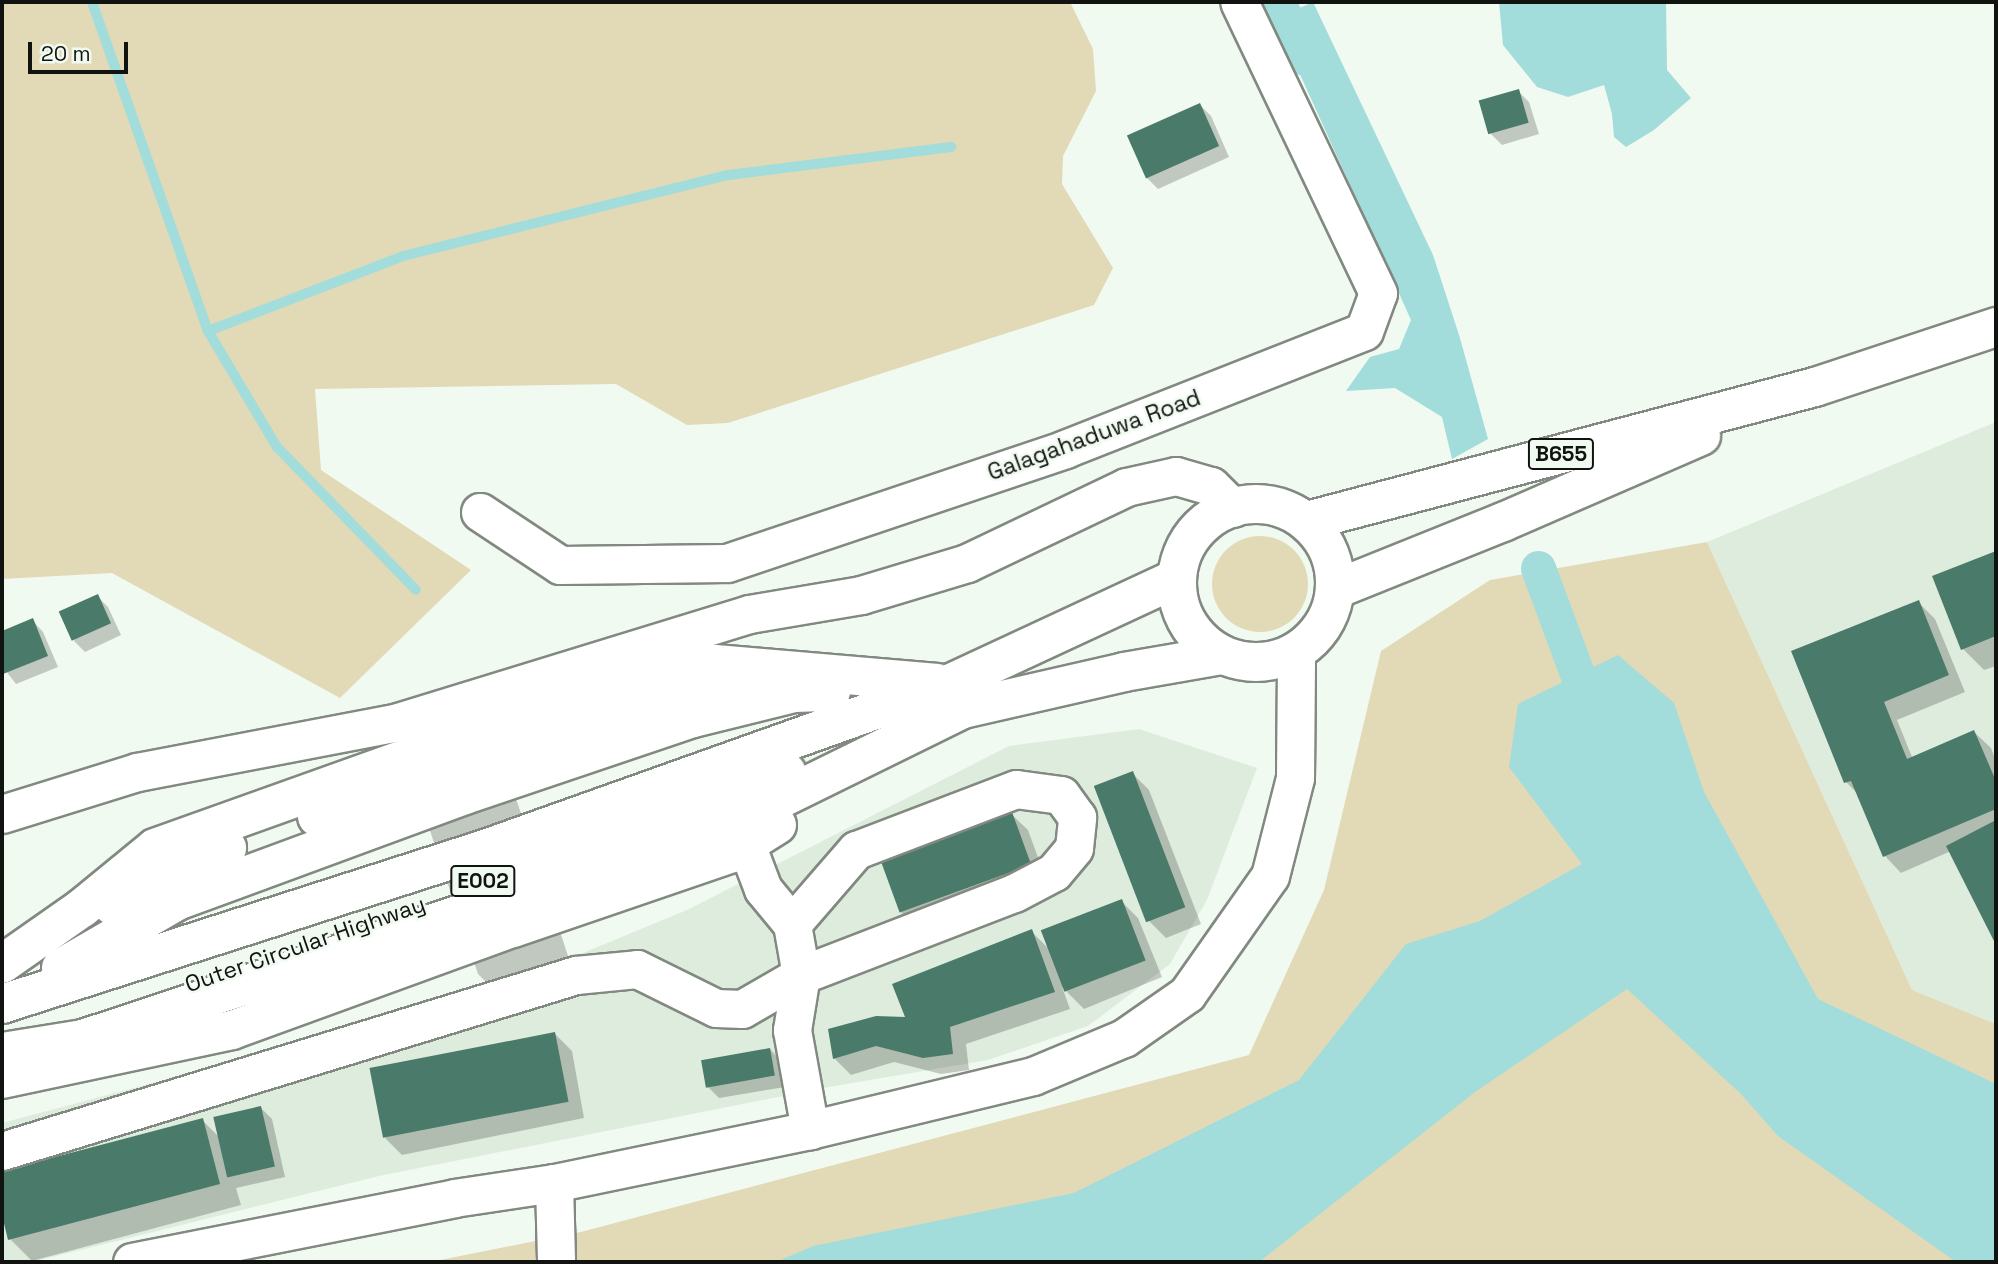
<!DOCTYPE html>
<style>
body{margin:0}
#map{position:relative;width:1998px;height:1264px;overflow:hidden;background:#f1faf1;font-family:"Space Grotesk",sans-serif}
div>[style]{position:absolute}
.built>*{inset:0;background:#deecdd}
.green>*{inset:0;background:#e2d9b7}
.round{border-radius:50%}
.water>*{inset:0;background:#a2dcdb}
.shadow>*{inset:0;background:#0003}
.stream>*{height:10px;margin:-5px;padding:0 5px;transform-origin:5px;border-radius:5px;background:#a2dcdb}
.canal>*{height:35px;margin:-17.5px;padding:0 17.5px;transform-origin:17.5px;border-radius:17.5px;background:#a2dcdb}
.building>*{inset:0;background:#4a7a69;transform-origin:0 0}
.roads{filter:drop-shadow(2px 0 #818981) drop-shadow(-2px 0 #818981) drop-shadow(0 2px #818981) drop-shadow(0 -2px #818981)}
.minor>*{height:37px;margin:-18.5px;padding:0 18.5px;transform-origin:18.5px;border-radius:18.5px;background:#fff}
.major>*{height:38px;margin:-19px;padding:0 19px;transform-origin:19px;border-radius:19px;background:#fff}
.major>.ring{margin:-19px;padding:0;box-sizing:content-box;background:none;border:38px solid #fff;border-radius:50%}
.highway>*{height:38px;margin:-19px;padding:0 19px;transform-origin:19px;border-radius:19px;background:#fff}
span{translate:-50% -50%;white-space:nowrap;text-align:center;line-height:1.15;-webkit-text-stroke:5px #f1faf1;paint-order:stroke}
.shield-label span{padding:2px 5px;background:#f1faf1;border:2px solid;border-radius:5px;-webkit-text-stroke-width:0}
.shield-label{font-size:21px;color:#111311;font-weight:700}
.street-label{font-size:23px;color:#111311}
.frame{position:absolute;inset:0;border:4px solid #111311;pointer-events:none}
.scale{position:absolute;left:28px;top:42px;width:100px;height:32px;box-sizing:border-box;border:4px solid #111311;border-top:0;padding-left:9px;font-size:21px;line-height:24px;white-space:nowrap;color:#111311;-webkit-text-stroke:5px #f1faf1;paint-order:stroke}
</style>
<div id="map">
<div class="built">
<i style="clip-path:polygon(1996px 422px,1996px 1024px,1912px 990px,1707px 542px)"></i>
<i style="clip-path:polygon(1139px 729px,1257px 768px,1207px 900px,1170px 964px,1088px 1026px,988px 1060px,829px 1087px,379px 1176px,32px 1262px,2px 1262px,2px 1123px,295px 1045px,537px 972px,687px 910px,1009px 746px)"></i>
</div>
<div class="green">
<i style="clip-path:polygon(2px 2px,1070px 2px,1093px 49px,1096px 91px,1063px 156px,1062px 184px,1113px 268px,1094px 305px,728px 423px,687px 425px,616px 384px,315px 389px,321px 470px,471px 570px,340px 698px,112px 573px,2px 579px)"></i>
<i class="round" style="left:1212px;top:536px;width:96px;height:96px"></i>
<i style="clip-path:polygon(1707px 542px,1912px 990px,1996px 1024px,1996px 1262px,430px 1262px,581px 1232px,1249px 1055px,1324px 890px,1381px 651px,1490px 580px)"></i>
</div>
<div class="water">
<i style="clip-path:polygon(1313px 2px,1433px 255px,1460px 338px,1488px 439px,1452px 459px,1442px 417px,1395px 388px,1346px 391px,1370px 357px,1399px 349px,1411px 320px,1275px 19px)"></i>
<i style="clip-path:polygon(1499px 2px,1666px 2px,1667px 70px,1691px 98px,1654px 130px,1626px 147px,1614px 137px,1612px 114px,1604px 85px,1568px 97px,1537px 87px,1503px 45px)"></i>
<i style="clip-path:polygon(1618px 655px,1674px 703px,1704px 792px,1818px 999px,1996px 1084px,1996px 1262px,1956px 1262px,1778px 1136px,1740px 1093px,1627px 989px,1475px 1092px,1259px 1262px,776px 1262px,813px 1246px,1074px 1193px,1299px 1080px,1406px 944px,1480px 921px,1582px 864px,1509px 767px,1518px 704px)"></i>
</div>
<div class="shadow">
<i style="clip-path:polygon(1518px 91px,1529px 102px,1539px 134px,1502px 145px,1491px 134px)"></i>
<i style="clip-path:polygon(1200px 105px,1211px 116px,1229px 157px,1158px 189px,1147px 178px)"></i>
<i style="clip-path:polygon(1996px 553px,1996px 666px,1984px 670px,1963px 649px,1934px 577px)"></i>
<i style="clip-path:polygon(97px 596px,108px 607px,121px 635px,85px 652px,74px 641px)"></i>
<i style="clip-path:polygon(1918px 602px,1935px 619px,1965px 692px,1897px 720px,1912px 757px,1974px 732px,1991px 748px,1996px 761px,1996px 941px,1951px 851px,1901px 873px,1885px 856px,1857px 793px,1846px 782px)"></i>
<i style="clip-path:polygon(32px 620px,43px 632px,58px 667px,16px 684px,2px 666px,2px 633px)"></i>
<i style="clip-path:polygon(499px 747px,573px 971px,500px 996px,478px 974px,403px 750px)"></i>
<i style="clip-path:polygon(1132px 773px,1149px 790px,1201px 924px,1166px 938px,1149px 921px)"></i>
<i style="clip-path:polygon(1011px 814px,1028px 830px,1047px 882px,918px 929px,901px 912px)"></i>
<i style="clip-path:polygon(1121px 901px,1138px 918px,1162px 977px,1084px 1009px,1062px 987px,1070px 1009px,966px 1044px,969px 1070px,941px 1074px,894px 1062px,851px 1075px,834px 1058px,908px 1018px,1031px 931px,1050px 950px)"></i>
<i style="clip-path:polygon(555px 1034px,572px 1051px,584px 1118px,402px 1155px,385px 1138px)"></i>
<i style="clip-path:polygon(770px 1049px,781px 1061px,785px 1087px,719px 1098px,708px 1087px)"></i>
<i style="clip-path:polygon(261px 1108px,272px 1119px,285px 1177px,236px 1188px,241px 1205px,32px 1261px,10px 1239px,2px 1209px,2px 1173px,202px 1120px,219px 1137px)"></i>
</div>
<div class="stream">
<i style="left:92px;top:2px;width:349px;rotate:70.6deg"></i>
<i style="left:208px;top:331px;width:135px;rotate:59.3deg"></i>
<i style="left:277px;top:447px;width:199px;rotate:45.8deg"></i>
<i style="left:208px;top:331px;width:209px;rotate:-21deg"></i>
<i style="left:403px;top:256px;width:336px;rotate:-14deg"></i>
<i style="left:729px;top:175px;width:224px;rotate:-7.2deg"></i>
</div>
<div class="canal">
<i style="left:1278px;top:2px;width:62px;rotate:64.3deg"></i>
<i style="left:1538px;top:568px;width:161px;rotate:69.7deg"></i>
</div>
<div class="building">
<i style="left:1519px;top:89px;width:35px;height:42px;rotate:74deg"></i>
<i style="left:1200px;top:103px;width:47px;height:80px;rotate:66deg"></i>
<i style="clip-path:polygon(1996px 551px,1996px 636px,1961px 650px,1932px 576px)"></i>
<i style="left:98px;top:594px;width:32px;height:43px;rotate:66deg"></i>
<i style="clip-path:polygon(1919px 600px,1949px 675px,1884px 702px,1907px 759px,1974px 730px,1996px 781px,1996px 809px,1883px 857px,1851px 781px,1844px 783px,1791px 651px)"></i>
<i style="clip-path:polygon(33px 618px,48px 656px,3px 674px,2px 631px)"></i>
<i style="left:1133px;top:771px;width:146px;height:42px;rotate:69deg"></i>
<i style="left:1012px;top:812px;width:56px;height:140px;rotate:70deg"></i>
<i style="clip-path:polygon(1996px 820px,1996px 945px,1946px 846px)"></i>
<i style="left:1122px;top:899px;width:66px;height:87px;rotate:69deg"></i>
<i style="clip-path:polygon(1032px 929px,1055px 992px,950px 1027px,953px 1054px,923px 1058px,876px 1046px,833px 1059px,828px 1029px,876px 1016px,905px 1017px,892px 984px)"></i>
<i style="left:555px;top:1032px;width:71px;height:189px;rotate:79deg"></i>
<i style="left:770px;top:1048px;width:28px;height:70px;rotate:80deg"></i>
<i style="left:261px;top:1106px;width:62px;height:49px;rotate:77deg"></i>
<i style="clip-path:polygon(203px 1118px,220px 1184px,8px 1240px,2px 1215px,2px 1171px)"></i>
</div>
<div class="roads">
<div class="minor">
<i style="left:480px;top:512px;width:96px;rotate:33.5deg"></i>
<i style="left:560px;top:565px;width:167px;rotate:-0.7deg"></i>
<i style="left:727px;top:563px;width:357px;rotate:-18.6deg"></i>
<i style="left:1065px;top:449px;width:321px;rotate:-21.5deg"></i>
<i style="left:1364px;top:331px;width:40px;rotate:-69.8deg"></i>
<i style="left:1378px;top:293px;width:322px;rotate:-115.5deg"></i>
<i style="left:2px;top:814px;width:141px;rotate:-17.3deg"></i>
<i style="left:137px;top:772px;width:266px;rotate:-10.8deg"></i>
<i style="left:398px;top:722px;width:367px;rotate:-17.1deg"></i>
<i style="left:749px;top:614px;width:114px;rotate:-9.6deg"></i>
<i style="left:861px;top:595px;width:111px;rotate:-16.8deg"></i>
<i style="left:967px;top:563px;width:176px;rotate:-25.5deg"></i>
<i style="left:1126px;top:487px;width:51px;rotate:-12.4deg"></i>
<i style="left:1176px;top:476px;width:36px;rotate:16deg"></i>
<i style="left:1211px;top:486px;width:31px;rotate:45deg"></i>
<i style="left:746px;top:844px;width:48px;rotate:69.3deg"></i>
<i style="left:763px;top:889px;width:45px;rotate:50.4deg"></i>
<i style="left:792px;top:924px;width:52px;rotate:80deg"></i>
<i style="left:801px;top:975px;width:56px;rotate:99.3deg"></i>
<i style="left:792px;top:1030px;width:102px;rotate:79.8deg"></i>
<i style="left:2px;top:1151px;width:600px;rotate:-17.05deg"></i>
<i style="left:576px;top:975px;width:61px;rotate:-5.6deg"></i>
<i style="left:637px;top:969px;width:88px;rotate:26.3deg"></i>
<i style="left:716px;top:1008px;width:26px;rotate:2deg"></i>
<i style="left:742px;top:1009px;width:68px;rotate:-30deg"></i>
<i style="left:801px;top:975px;width:228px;rotate:-21.1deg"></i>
<i style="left:1014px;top:893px;width:45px;rotate:-27.7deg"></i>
<i style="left:1054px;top:872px;width:31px;rotate:-50deg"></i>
<i style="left:1074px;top:848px;width:31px;rotate:-84deg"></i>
<i style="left:1077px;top:817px;width:27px;rotate:-126deg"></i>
<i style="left:1061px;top:795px;width:45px;rotate:-172.4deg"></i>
<i style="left:1016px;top:789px;width:171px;rotate:159.1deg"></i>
<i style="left:856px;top:850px;width:98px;rotate:130.9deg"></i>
<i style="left:554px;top:1183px;width:79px;rotate:88.5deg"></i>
<i style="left:132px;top:1262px;width:328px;rotate:-11.2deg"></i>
<i style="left:454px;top:1198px;width:101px;rotate:-8.5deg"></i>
<i style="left:554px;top:1183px;width:261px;rotate:-11.7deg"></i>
<i style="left:810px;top:1130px;width:229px;rotate:-13.6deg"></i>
<i style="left:1033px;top:1076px;width:99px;rotate:-22.7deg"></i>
<i style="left:1124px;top:1038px;width:77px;rotate:-34.9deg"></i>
<i style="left:1187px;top:994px;width:144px;rotate:-54.9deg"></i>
<i style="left:1270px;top:876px;width:101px;rotate:-75.7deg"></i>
<i style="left:1295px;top:778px;width:126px;rotate:-89.5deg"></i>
</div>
<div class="major">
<i class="ring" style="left:1177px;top:504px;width:120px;height:120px"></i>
<i style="left:1307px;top:521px;width:525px;rotate:-14.78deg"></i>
<i style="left:1815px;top:387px;width:191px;rotate:-18.3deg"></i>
<i style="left:1336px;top:589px;width:180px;rotate:-21.9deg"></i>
<i style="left:1503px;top:522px;width:216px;rotate:-23.5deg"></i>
</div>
<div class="highway">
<i style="left:317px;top:817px;width:385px;rotate:-18.8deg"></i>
<i style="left:682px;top:693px;width:48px"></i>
<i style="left:474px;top:884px;width:332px;rotate:-19.7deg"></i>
<i style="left:113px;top:906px;width:95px;rotate:-29.8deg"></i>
<i style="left:195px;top:859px;width:34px;rotate:-19deg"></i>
<i style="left:2px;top:964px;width:98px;rotate:-35deg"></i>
<i style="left:82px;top:908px;width:94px;rotate:-39.4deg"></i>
<i style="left:155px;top:848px;width:526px;rotate:-19.68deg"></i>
<i style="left:650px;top:671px;width:56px;rotate:-8.3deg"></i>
<i style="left:705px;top:663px;width:232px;rotate:4.9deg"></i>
<i style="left:61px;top:968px;width:134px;rotate:-30deg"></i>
<i style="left:177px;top:901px;width:307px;rotate:-20.2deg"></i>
<i style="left:465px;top:795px;width:241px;rotate:-18.7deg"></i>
<i style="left:693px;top:718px;width:104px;rotate:-13.9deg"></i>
<i style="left:794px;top:693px;width:37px;rotate:-2deg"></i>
<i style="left:2px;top:1004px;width:507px;rotate:-17.79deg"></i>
<i style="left:485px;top:849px;width:492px;rotate:-19.6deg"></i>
<i style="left:949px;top:684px;width:251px;rotate:-24.9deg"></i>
<i style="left:2px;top:1052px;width:82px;rotate:-9.1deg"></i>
<i style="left:83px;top:1039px;width:674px;rotate:-18.33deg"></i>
<i style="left:723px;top:827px;width:267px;rotate:-26.2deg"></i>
<i style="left:963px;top:709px;width:165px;rotate:-12.9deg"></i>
<i style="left:1124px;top:672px;width:99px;rotate:-9.8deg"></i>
<i style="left:2px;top:1079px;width:235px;rotate:-12deg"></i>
<i style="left:232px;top:1030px;width:299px;rotate:-20deg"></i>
<i style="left:513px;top:928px;width:231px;rotate:-18.9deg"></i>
<i style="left:732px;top:853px;width:53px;rotate:-31.9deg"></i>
</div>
</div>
<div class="shield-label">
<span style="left:1561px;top:454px">B655</span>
<span style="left:483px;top:881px">E002</span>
</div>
<div class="street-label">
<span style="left:1094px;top:435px;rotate:-20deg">Galagahaduwa Road</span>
<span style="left:305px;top:944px;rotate:-19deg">Outer Circular Highway</span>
</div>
<div class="frame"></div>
<div class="scale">20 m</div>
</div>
